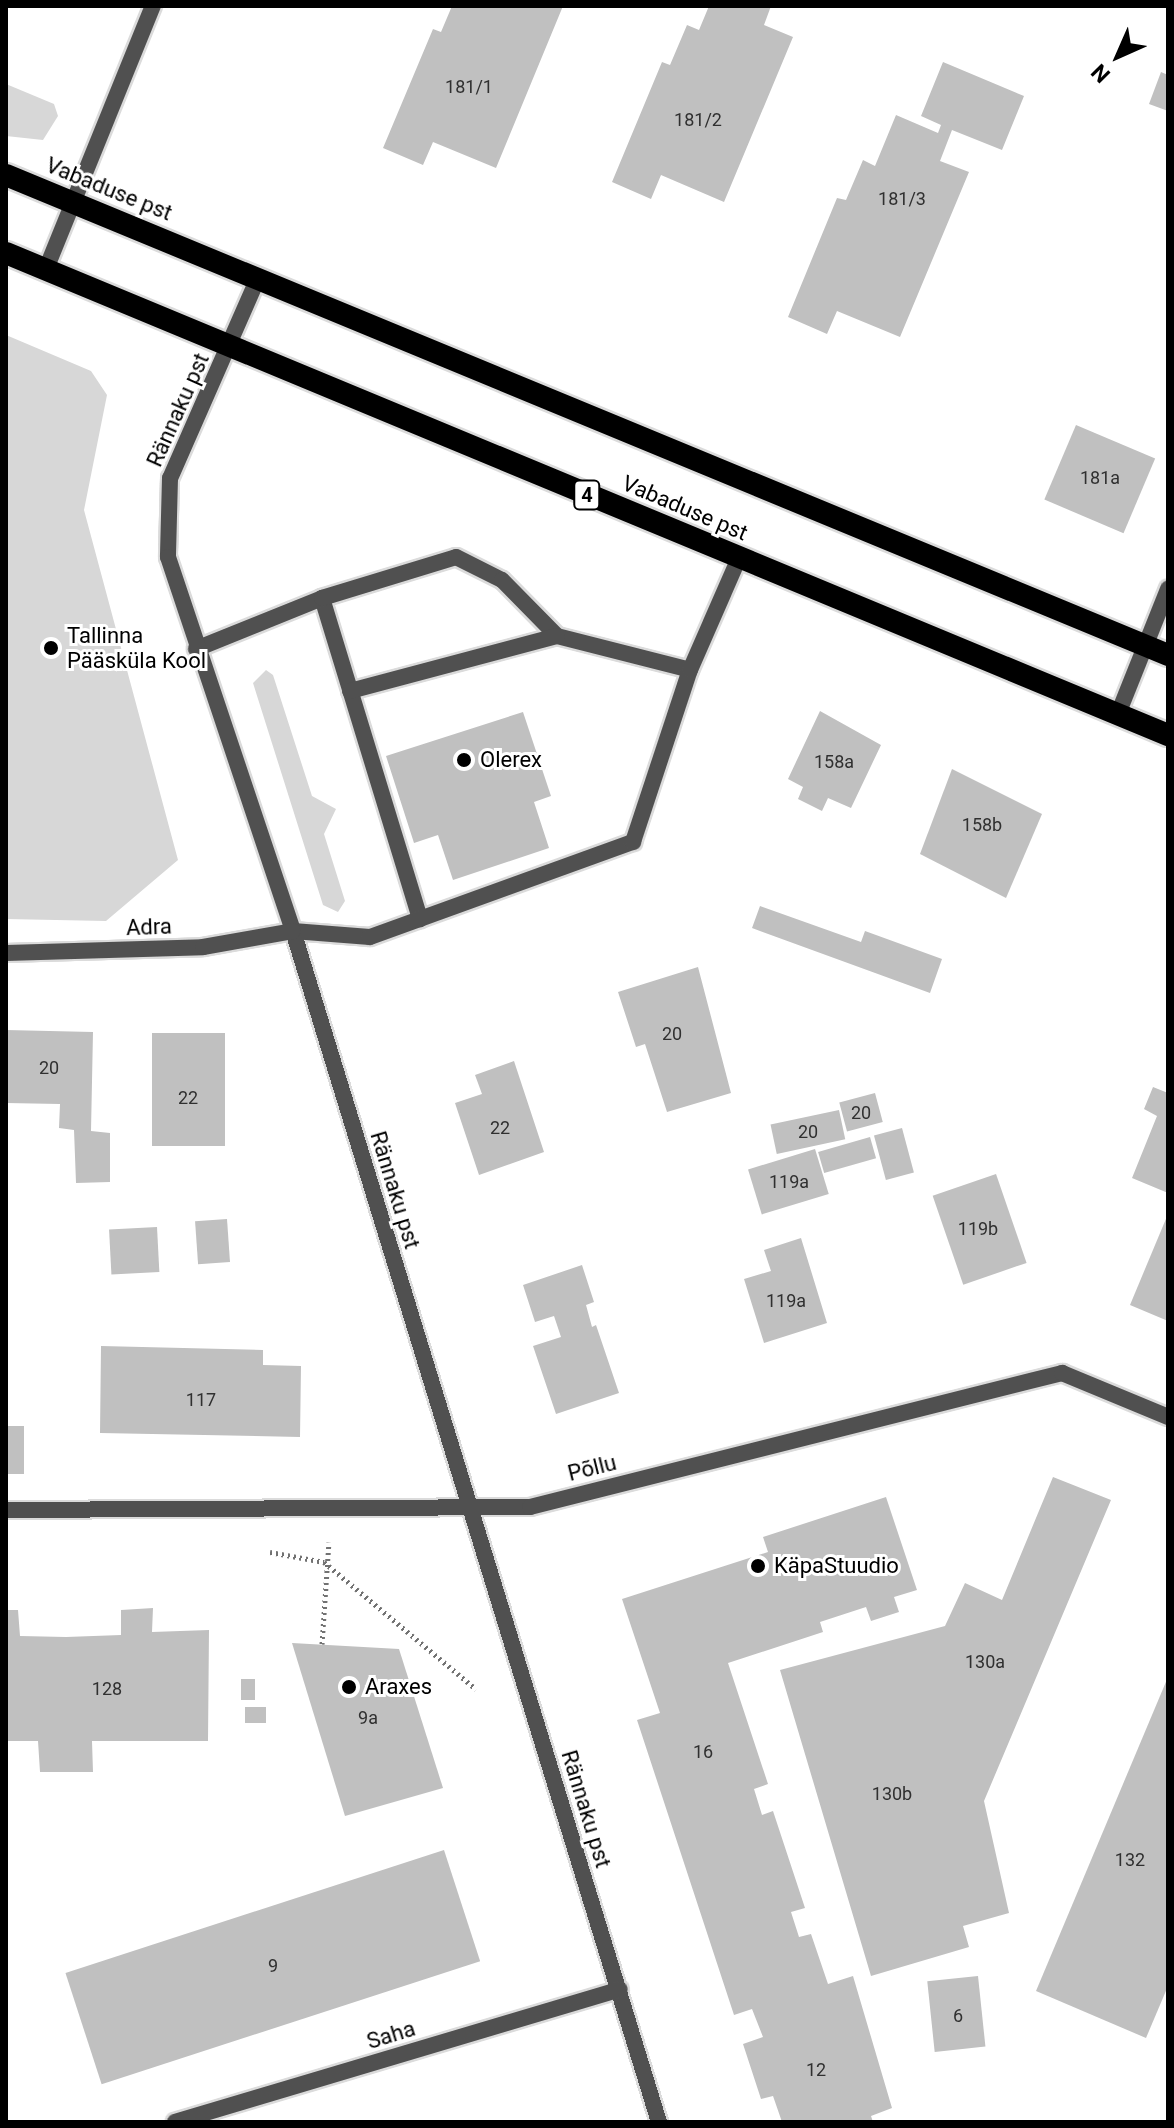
<!DOCTYPE html>
<meta charset="utf-8">
<style>
body{margin:0}
#map{position:relative;width:1174px;height:2128px;overflow:hidden;background:#fff;font-family:Roboto,sans-serif}
div>[style]{position:absolute}
.green>*{inset:0;background:#d7d7d7}
.building>*{inset:0;background:#c0c0c0;transform-origin:0 0}
.path>*{height:5px;margin-top:-2.5px;transform-origin:0;background:repeating-linear-gradient(90deg,#727272 0 2px,transparent 0 6px)}
.roads{filter:drop-shadow(2px 0 #dbdbdb) drop-shadow(-2px 0 #dbdbdb) drop-shadow(0 2px #dbdbdb) drop-shadow(0 -2px #dbdbdb)}
.service>*{height:16px;margin:-8px;padding:0 8px;transform-origin:8px;border-radius:8px;background:#505050}
.minor>*{height:16px;margin:-8px;padding:0 8px;transform-origin:8px;border-radius:8px;background:#505050}
.trunk>*{height:22px;margin:-11px;padding:0 11px;transform-origin:11px;border-radius:11px;background:#000}
.dots>*{width:22px;height:22px;translate:-50% -50%;box-sizing:border-box;border:4px solid #fff;border-radius:50%}
span{translate:-50% -50%;white-space:nowrap;text-align:center;line-height:1.15;-webkit-text-stroke:6px #fff;paint-order:stroke}
.number-label{font-size:18px;color:#303030}
.number-label span{-webkit-text-stroke-width:0}
.shield-label span{padding:2px 6px;background:#fff;border:2px solid;border-radius:6px;-webkit-text-stroke-width:0}
.shield-label{font-size:20px;color:#000;font-weight:700}
.street-label{font-size:22px;color:#000}
.poi-label{font-size:22px;color:#000}
.left{translate:0 -50%;text-align:left}
.frame{position:absolute;inset:0;border:8px solid #000;pointer-events:none}
.north{position:absolute;left:1078px;top:16px;width:80px;height:80px;-webkit-text-stroke:6px #fff;paint-order:stroke;rotate:225deg;font-size:22px;font-weight:700;line-height:32px;text-align:center;color:#000}
.north::after{content:'';display:block;margin:auto;width:28px;height:36px;background:#000;clip-path:polygon(50% 0,100% 100%,50% 72%,0 100%)}
</style>
<div id="map">
<div class="green">
<i style="clip-path:polygon(6px 84px,54px 104px,58px 116px,43px 140px,6px 136px)"></i>
<i style="clip-path:polygon(6px 335px,91px 371px,107px 395px,84px 510px,178px 860px,106px 921px,6px 919px)"></i>
<i style="clip-path:polygon(266px 670px,273px 675px,312px 796px,336px 809px,324px 834px,345px 901px,338px 912px,323px 905px,253px 683px)"></i>
</div>
<div class="building">
<i style="clip-path:polygon(452px 6px,563px 6px,496px 168px,433px 142px,423px 165px,383px 148px,433px 29px,441px 32px)"></i>
<i style="clip-path:polygon(709px 6px,771px 6px,764px 25px,793px 37px,724px 202px,661px 175px,651px 199px,612px 182px,662px 62px,670px 65px,687px 25px,699px 30px)"></i>
<i style="clip-path:polygon(943px 62px,1024px 96px,1002px 150px,952px 130px,940px 161px,969px 172px,900px 337px,837px 311px,827px 334px,788px 317px,837px 198px,846px 200px,863px 160px,875px 166px,896px 115px,938px 133px,941px 125px,921px 116px)"></i>
<i style="clip-path:polygon(1161px 72px,1168px 75px,1168px 111px,1149px 104px)"></i>
<i style="left:1076px;top:425px;width:86px;height:81px;rotate:23deg"></i>
<i style="clip-path:polygon(820px 711px,881px 745px,851px 808px,828px 798px,822px 811px,798px 799px,803px 787px,788px 779px)"></i>
<i style="clip-path:polygon(523px 712px,551px 796px,534px 802px,549px 848px,453px 880px,438px 835px,414px 843px,386px 756px)"></i>
<i style="clip-path:polygon(952px 769px,1042px 814px,1006px 898px,920px 854px)"></i>
<i style="clip-path:polygon(760px 906px,861px 942px,865px 931px,942px 959px,930px 993px,752px 928px)"></i>
<i style="clip-path:polygon(698px 967px,731px 1093px,667px 1112px,645px 1044px,636px 1047px,618px 992px)"></i>
<i style="clip-path:polygon(6px 1030px,93px 1032px,91px 1131px,110px 1133px,110px 1182px,76px 1183px,74px 1130px,59px 1128px,60px 1104px,6px 1103px)"></i>
<i style="left:152px;top:1033px;width:73px;height:113px"></i>
<i style="clip-path:polygon(514px 1061px,544px 1152px,479px 1175px,455px 1103px,482px 1094px,475px 1075px)"></i>
<i style="clip-path:polygon(1153px 1087px,1168px 1093px,1168px 1193px,1132px 1178px,1157px 1116px,1144px 1109px)"></i>
<i style="left:875px;top:1093px;width:30px;height:37px;rotate:75deg"></i>
<i style="left:839px;top:1110px;width:30px;height:70px;rotate:78deg"></i>
<i style="left:902px;top:1128px;width:46px;height:29px;rotate:75deg"></i>
<i style="left:870px;top:1137px;width:22px;height:54px;rotate:74deg"></i>
<i style="left:815px;top:1149px;width:47px;height:70px;rotate:73deg"></i>
<i style="left:996px;top:1174px;width:94px;height:67px;rotate:71deg"></i>
<i style="clip-path:polygon(1168px 1214px,1168px 1321px,1130px 1305px)"></i>
<i style="left:227px;top:1219px;width:43px;height:32px;rotate:86deg"></i>
<i style="left:157px;top:1227px;width:45px;height:48px;rotate:87deg"></i>
<i style="clip-path:polygon(801px 1238px,827px 1323px,764px 1343px,744px 1279px,771px 1271px,764px 1250px)"></i>
<i style="clip-path:polygon(582px 1265px,594px 1302px,586px 1305px,592px 1327px,596px 1325px,619px 1393px,556px 1414px,533px 1346px,561px 1337px,554px 1316px,535px 1322px,523px 1285px)"></i>
<i style="clip-path:polygon(101px 1346px,263px 1350px,263px 1365px,301px 1366px,300px 1437px,100px 1433px)"></i>
<i style="left:6px;top:1426px;width:18px;height:48px"></i>
<i style="clip-path:polygon(1053px 1477px,1111px 1500px,984px 1801px,1009px 1913px,963px 1926px,969px 1947px,871px 1976px,780px 1670px,945px 1626px,965px 1583px,1002px 1600px)"></i>
<i style="clip-path:polygon(886px 1497px,917px 1590px,894px 1597px,899px 1612px,871px 1621px,866px 1607px,820px 1622px,823px 1632px,728px 1663px,768px 1784px,754px 1789px,762px 1815px,773px 1811px,805px 1908px,791px 1912px,799px 1937px,811px 1934px,828px 1984px,853px 1976px,892px 2108px,871px 2116px,873px 2122px,782px 2122px,773px 2096px,761px 2099px,743px 2044px,763px 2037px,752px 2009px,734px 2015px,637px 1720px,660px 1713px,622px 1599px,768px 1552px,763px 1537px)"></i>
<i style="clip-path:polygon(153px 1608px,152px 1632px,209px 1630px,208px 1741px,92px 1741px,93px 1772px,40px 1772px,38px 1741px,6px 1741px,6px 1610px,18px 1610px,20px 1636px,66px 1637px,121px 1635px,121px 1610px)"></i>
<i style="clip-path:polygon(292px 1643px,399px 1649px,443px 1788px,345px 1816px)"></i>
<i style="clip-path:polygon(1168px 1677px,1168px 1986px,1146px 2038px,1036px 1991px)"></i>
<i style="left:241px;top:1679px;width:14px;height:21px"></i>
<i style="left:266px;top:1707px;width:16px;height:21px;rotate:90deg"></i>
<i style="left:444px;top:1850px;width:117px;height:398px;rotate:72deg"></i>
<i style="left:978px;top:1976px;width:71px;height:51px;rotate:84deg"></i>
</div>
<div class="path">
<i style="left:270px;top:1552px;width:55px;rotate:10.5deg"></i>
<i style="left:324px;top:1562px;width:198px;rotate:39.9deg"></i>
<i style="left:322px;top:1644px;width:102px;rotate:-86.1deg"></i>
</div>
<div class="roads">
<div class="service">
<i style="left:322px;top:598px;width:336px;rotate:73deg"></i>
<i style="left:196px;top:649px;width:136px;rotate:-22deg"></i>
<i style="left:322px;top:598px;width:140px;rotate:-17deg"></i>
<i style="left:456px;top:557px;width:51px;rotate:26.6deg"></i>
<i style="left:502px;top:580px;width:78px;rotate:45.5deg"></i>
<i style="left:557px;top:636px;width:137px;rotate:14.3deg"></i>
<i style="left:350px;top:691px;width:214px;rotate:-14.9deg"></i>
<i style="left:1118px;top:714px;width:135px;rotate:-68.2deg"></i>
<i style="left:293px;top:931px;width:77px;rotate:4.5deg"></i>
<i style="left:370px;top:937px;width:280px;rotate:-19.9deg"></i>
<i style="left:633px;top:842px;width:181px;rotate:-71.7deg"></i>
<i style="left:690px;top:670px;width:122px;rotate:-66.4deg"></i>
</div>
<div class="minor">
<i style="left:46px;top:269px;width:284px;rotate:-67.9deg"></i>
<i style="left:258px;top:278px;width:219px;rotate:113.7deg"></i>
<i style="left:170px;top:478px;width:79px;rotate:91.5deg"></i>
<i style="left:168px;top:557px;width:394px;rotate:71.5deg"></i>
<i style="left:293px;top:931px;width:1246px;rotate:72.92deg"></i>
<i style="left:6px;top:953px;width:197px;rotate:-1.7deg"></i>
<i style="left:203px;top:947px;width:91px;rotate:-10.1deg"></i>
<i style="left:6px;top:1510px;width:524px;rotate:-0.33deg"></i>
<i style="left:530px;top:1507px;width:549px;rotate:-14.14deg"></i>
<i style="left:1062px;top:1373px;width:115px;rotate:22.5deg"></i>
<i style="left:175px;top:2122px;width:464px;rotate:-16.6deg"></i>
</div>
<div class="trunk">
<i style="left:6px;top:175px;width:1257px;rotate:22.44deg"></i>
<i style="left:6px;top:253px;width:1258px;rotate:22.53deg"></i>
</div>
</div>
<div class="dots">
<i style="left:51px;top:648px;background:#000"></i>
<i style="left:464px;top:760px;background:#000"></i>
<i style="left:758px;top:1566px;background:#000"></i>
<i style="left:349px;top:1687px;background:#000"></i>
</div>
<div class="number-label">
<span style="left:469px;top:87px">181/1</span>
<span style="left:698px;top:120px">181/2</span>
<span style="left:902px;top:199px">181/3</span>
<span style="left:1100px;top:478px">181a</span>
<span style="left:834px;top:762px">158a</span>
<span style="left:982px;top:825px">158b</span>
<span style="left:672px;top:1034px">20</span>
<span style="left:49px;top:1068px">20</span>
<span style="left:188px;top:1098px">22</span>
<span style="left:861px;top:1113px">20</span>
<span style="left:500px;top:1128px">22</span>
<span style="left:808px;top:1132px">20</span>
<span style="left:789px;top:1182px">119a</span>
<span style="left:978px;top:1229px">119b</span>
<span style="left:786px;top:1301px">119a</span>
<span style="left:201px;top:1400px">117</span>
<span style="left:985px;top:1662px">130a</span>
<span style="left:107px;top:1689px">128</span>
<span style="left:368px;top:1718px">9a</span>
<span style="left:703px;top:1752px">16</span>
<span style="left:892px;top:1794px">130b</span>
<span style="left:1130px;top:1860px">132</span>
<span style="left:273px;top:1966px">9</span>
<span style="left:958px;top:2016px">6</span>
<span style="left:816px;top:2070px">12</span>
</div>
<div class="shield-label">
<span style="left:587px;top:495px">4</span>
</div>
<div class="street-label">
<span style="left:109px;top:189px;rotate:22deg">Vabaduse pst</span>
<span style="left:178px;top:410px;rotate:-66deg">Rännaku pst</span>
<span style="left:685px;top:508px;rotate:23deg">Vabaduse pst</span>
<span style="left:149px;top:927px;rotate:-2deg">Adra</span>
<span style="left:395px;top:1190px;rotate:73deg">Rännaku pst</span>
<span style="left:592px;top:1468px;rotate:-14deg">Põllu</span>
<span style="left:586px;top:1809px;rotate:73deg">Rännaku pst</span>
<span style="left:391px;top:2035px;rotate:-17deg">Saha</span>
</div>
<div class="poi-label">
<span class="left" style="left:67px;top:648px">Tallinna<br>Pääsküla Kool</span>
<span class="left" style="left:480px;top:760px">Olerex</span>
<span class="left" style="left:774px;top:1566px">KäpaStuudio</span>
<span class="left" style="left:365px;top:1687px">Araxes</span>
</div>
<div class="frame"></div>
<div class="north">N</div>
</div>
